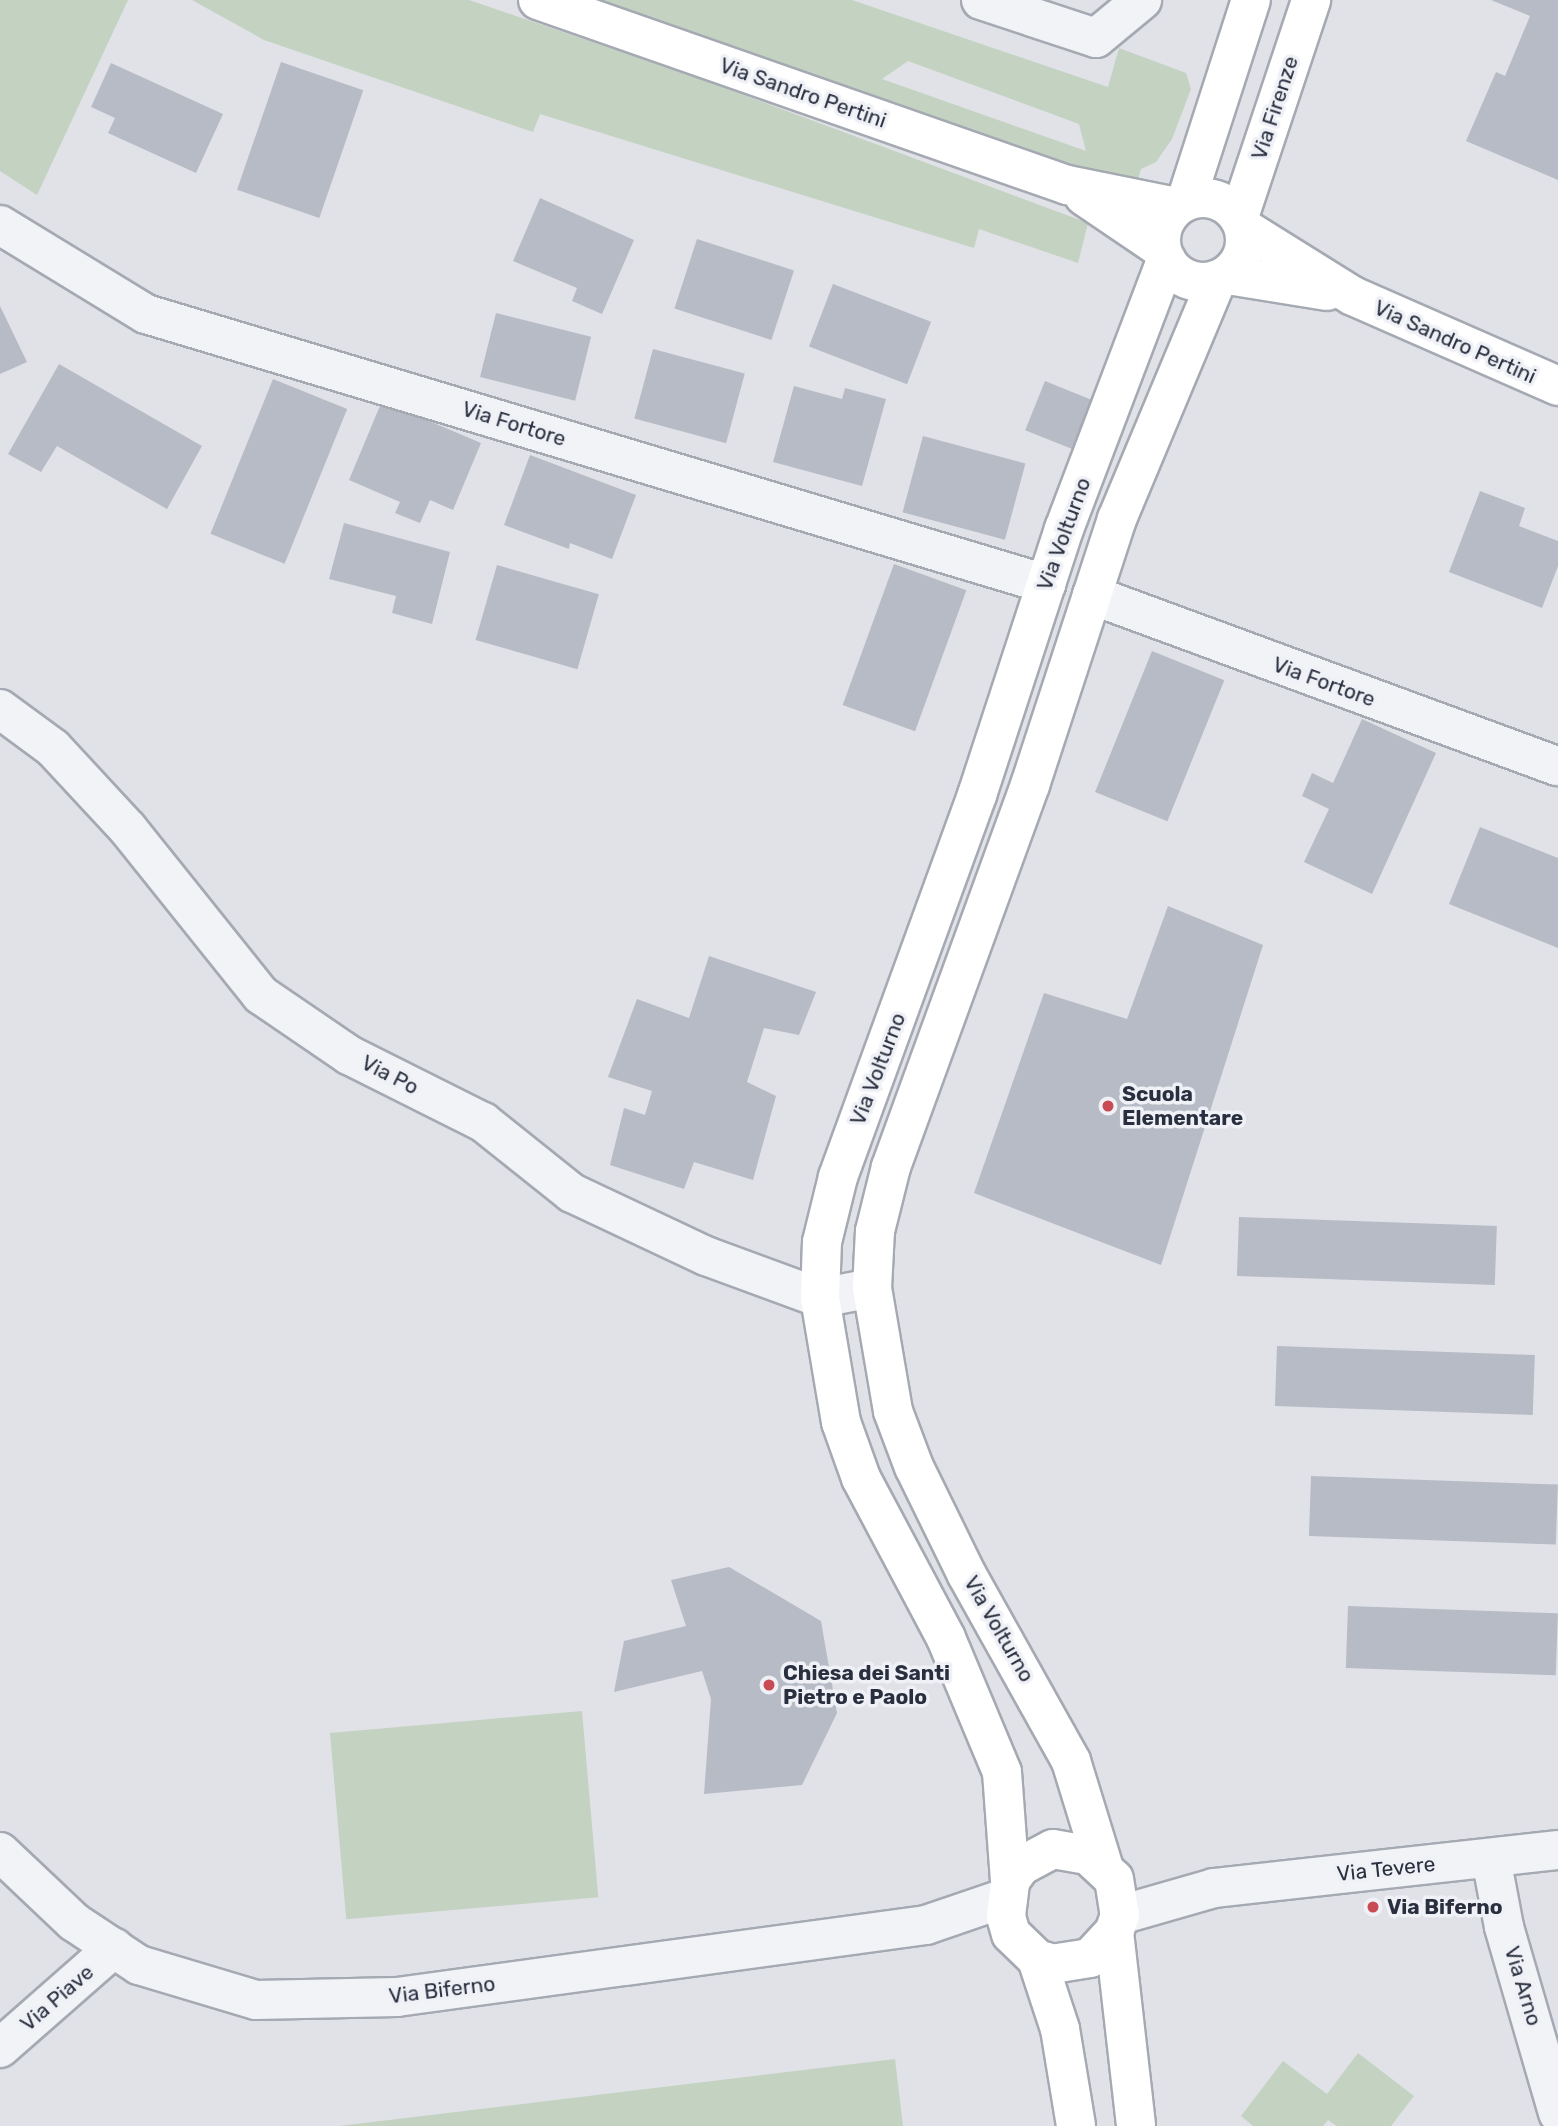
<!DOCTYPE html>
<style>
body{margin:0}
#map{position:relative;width:1558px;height:2126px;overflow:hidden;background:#e0e2e8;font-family:Rubik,sans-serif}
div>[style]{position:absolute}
.green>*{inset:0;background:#c4d2c1;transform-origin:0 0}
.building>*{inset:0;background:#b7bbc5;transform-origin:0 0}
.roads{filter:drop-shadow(2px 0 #a5a9b2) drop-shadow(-2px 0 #a5a9b2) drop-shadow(0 2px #a5a9b2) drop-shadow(0 -2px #a5a9b2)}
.street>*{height:38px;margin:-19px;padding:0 19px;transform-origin:19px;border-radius:19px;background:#f2f3f7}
.secondary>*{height:38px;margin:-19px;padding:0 19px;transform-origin:19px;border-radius:19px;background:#fff}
.secondary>.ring{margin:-19px;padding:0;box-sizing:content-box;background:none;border:38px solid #fff;border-radius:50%}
.dots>*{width:19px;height:19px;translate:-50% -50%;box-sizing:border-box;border:4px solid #eff1f6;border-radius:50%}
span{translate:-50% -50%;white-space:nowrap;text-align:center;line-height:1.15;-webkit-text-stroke:7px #eff1f6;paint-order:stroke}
.street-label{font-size:21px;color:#292f3f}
.poi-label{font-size:21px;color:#292f3f;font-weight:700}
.left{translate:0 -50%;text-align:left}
</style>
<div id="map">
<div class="green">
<i style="clip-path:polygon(0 0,128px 0,37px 195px,0 171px)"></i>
<i style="clip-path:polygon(192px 0,469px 0,701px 79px,1088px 223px,1078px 263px,979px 229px,974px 248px,540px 114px,533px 132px,264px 40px)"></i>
<i style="clip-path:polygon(evenodd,596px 0,852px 0,1108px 87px,1119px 48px,1186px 73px,1191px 89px,1172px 139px,1156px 162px,1141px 169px,1134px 193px,596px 0,908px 61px,1079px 124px,1086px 151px,882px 79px,908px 61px)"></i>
<i style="left:582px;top:1711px;width:187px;height:253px;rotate:85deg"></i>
<i style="clip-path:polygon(1358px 2053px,1414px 2096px,1391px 2126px,1337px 2126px,1328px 2120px,1323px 2126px,1253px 2126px,1241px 2116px,1283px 2061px,1327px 2094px)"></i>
<i style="clip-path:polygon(895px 2059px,903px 2126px,339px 2126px)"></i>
</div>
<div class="building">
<i style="clip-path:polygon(1491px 0,1558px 0,1558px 180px,1466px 141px,1496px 72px,1505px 76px,1530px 16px)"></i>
<i style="left:281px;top:62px;width:87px;height:135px;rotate:19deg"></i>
<i style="clip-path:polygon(111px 63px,223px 114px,196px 173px,108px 133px,115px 118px,91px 107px)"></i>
<i style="clip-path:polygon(540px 198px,634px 240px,602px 314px,572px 301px,577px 288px,513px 261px)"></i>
<i style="left:697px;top:239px;width:102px;height:73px;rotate:18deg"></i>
<i style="left:833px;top:284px;width:105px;height:67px;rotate:21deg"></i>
<i style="clip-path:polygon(0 306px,27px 362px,0 374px)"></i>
<i style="left:496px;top:313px;width:98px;height:66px;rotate:14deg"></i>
<i style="left:653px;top:349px;width:95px;height:72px;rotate:15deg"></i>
<i style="clip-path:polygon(59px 364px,202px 446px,167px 509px,57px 446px,41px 472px,8px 454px)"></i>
<i style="left:273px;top:379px;width:80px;height:167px;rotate:22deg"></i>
<i style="left:1045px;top:381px;width:50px;height:53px;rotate:22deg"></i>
<i style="clip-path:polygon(794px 386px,842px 399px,845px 388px,886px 399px,862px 486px,773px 462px)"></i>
<i style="clip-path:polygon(382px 401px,481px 443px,453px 510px,430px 500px,420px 523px,395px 513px,400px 502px,349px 480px)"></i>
<i style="left:923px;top:436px;width:106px;height:79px;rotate:15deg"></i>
<i style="clip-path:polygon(530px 455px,636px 495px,612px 559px,570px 543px,569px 549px,504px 525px)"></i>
<i style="clip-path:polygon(1480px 491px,1525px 508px,1519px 526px,1558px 541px,1558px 566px,1542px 608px,1449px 572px)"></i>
<i style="clip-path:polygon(344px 523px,450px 552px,432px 624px,392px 613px,396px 596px,329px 579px)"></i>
<i style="left:894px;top:564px;width:77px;height:150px;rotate:20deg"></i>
<i style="left:497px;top:565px;width:106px;height:78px;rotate:16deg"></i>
<i style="left:1152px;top:651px;width:78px;height:152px;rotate:22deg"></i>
<i style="clip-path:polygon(1362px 719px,1436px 753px,1372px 894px,1304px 862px,1329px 809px,1302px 796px,1312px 773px,1333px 783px)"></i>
<i style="clip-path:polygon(1480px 827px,1558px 858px,1558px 948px,1449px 904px)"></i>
<i style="clip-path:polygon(1168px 906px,1263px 945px,1161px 1265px,974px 1193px,1044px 993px,1127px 1019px)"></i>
<i style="clip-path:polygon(709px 956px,816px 992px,799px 1035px,764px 1028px,747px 1082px,776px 1096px,753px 1180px,694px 1162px,684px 1189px,610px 1165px,624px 1108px,645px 1115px,652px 1091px,608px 1077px,637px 999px,689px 1018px)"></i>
<i style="left:1239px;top:1217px;width:258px;height:59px;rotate:2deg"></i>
<i style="left:1277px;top:1346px;width:258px;height:60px;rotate:2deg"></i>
<i style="left:1311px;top:1476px;width:247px;height:60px;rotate:2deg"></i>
<i style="clip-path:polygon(729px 1567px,821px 1621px,837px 1713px,802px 1785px,704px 1794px,711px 1699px,702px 1671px,614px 1692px,624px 1641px,686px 1626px,671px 1580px)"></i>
<i style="left:1348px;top:1606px;width:210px;height:62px;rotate:2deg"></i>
</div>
<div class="roads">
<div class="street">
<i style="left:981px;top:0;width:121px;rotate:18.3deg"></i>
<i style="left:1096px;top:38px;width:60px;rotate:-39.6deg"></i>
<i style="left:0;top:225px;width:171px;rotate:31.4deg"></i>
<i style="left:146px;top:314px;width:940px;rotate:16.7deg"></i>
<i style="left:1092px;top:595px;width:496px;rotate:20.2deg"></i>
<i style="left:0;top:709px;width:66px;rotate:36.3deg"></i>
<i style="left:53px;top:748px;width:110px;rotate:47.2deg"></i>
<i style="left:128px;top:829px;width:213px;rotate:51.3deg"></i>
<i style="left:261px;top:995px;width:107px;rotate:34.3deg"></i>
<i style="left:349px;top:1055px;width:150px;rotate:26.6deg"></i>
<i style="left:483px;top:1122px;width:114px;rotate:38.6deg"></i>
<i style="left:572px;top:1193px;width:148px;rotate:25.2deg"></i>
<i style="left:706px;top:1256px;width:121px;rotate:20.2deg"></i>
<i style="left:820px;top:1298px;width:53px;rotate:-10.9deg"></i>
<i style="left:0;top:1852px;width:102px;rotate:43.4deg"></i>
<i style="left:74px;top:1922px;width:78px;rotate:33.5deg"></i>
<i style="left:139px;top:1965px;width:122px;rotate:16.7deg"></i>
<i style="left:256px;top:2000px;width:141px;rotate:-1.2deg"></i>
<i style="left:397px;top:1997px;width:534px;rotate:-7.75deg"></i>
<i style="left:926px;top:1925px;width:83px;rotate:-18.9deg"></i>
<i style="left:1491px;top:1858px;width:70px;rotate:79.3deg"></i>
<i style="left:1504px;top:1927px;width:194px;rotate:73.8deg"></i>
<i style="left:1120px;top:1915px;width:98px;rotate:-16deg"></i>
<i style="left:1214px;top:1888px;width:346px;rotate:-6.3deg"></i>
<i style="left:0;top:2048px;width:152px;rotate:-41.3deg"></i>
</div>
<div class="secondary">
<i style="left:538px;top:0;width:560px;rotate:19.28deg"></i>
<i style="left:1067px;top:185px;width:111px;rotate:11.4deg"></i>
<i style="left:1084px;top:196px;width:94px;rotate:34.2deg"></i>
<i class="ring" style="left:1161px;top:198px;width:46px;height:46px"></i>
<i style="left:1186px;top:201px;width:211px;rotate:-72.1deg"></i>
<i style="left:1239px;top:217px;width:229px;rotate:-71.6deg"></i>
<i style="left:1244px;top:228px;width:128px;rotate:32deg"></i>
<i style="left:1353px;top:296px;width:224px;rotate:23.7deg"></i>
<i style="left:1228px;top:275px;width:100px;rotate:9.2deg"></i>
<i style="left:1103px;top:1865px;width:109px;rotate:-107.1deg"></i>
<i style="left:1071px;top:1761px;width:213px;rotate:-119.2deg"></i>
<i style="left:967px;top:1575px;width:120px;rotate:-116.1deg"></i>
<i style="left:914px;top:1467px;width:60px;rotate:-110.6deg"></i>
<i style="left:893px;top:1411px;width:125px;rotate:-99.7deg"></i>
<i style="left:872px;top:1288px;width:57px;rotate:-87deg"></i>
<i style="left:875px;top:1231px;width:66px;rotate:-76deg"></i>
<i style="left:891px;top:1167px;width:407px;rotate:-70deg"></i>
<i style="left:1030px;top:785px;width:280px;rotate:-71.9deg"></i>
<i style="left:1117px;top:519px;width:259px;rotate:-67.3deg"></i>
<i style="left:1010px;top:1881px;width:19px;rotate:-54deg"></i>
<i style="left:1021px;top:1866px;width:36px;rotate:-28deg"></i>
<i style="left:1053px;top:1849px;width:36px;rotate:10deg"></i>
<i style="left:1088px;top:1855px;width:35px;rotate:43deg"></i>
<i style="left:1114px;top:1879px;width:36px;rotate:81deg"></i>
<i style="left:1120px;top:1915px;width:18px;rotate:109deg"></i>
<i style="left:1114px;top:1932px;width:35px;rotate:133deg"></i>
<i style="left:1090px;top:1958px;width:36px;rotate:171deg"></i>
<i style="left:1054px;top:1964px;width:18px;rotate:-164deg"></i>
<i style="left:1037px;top:1959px;width:36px;rotate:-136deg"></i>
<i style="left:1011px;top:1934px;width:19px;rotate:-106deg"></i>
<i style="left:1006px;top:1916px;width:35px;rotate:-83deg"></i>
<i style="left:1010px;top:1881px;width:109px;rotate:-94.2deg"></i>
<i style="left:1002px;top:1772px;width:145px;rotate:-112.7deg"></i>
<i style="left:946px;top:1638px;width:181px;rotate:-118deg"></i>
<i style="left:861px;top:1478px;width:59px;rotate:-109.7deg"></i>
<i style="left:841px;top:1422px;width:126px;rotate:-99.6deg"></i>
<i style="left:820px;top:1298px;width:56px;rotate:-88deg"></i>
<i style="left:822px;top:1242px;width:67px;rotate:-76.2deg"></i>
<i style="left:838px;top:1177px;width:407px;rotate:-70deg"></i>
<i style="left:977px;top:795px;width:280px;rotate:-71.9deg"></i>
<i style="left:1064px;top:529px;width:288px;rotate:-69.2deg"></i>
<i style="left:1114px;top:1932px;width:195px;rotate:83.5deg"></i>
<i style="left:1037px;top:1959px;width:74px;rotate:71.8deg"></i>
<i style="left:1060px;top:2029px;width:98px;rotate:80.6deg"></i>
</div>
</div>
<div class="dots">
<i style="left:1108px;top:1106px;background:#c84a52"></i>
<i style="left:769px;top:1685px;background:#c84a52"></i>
<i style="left:1373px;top:1907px;background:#c84a52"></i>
</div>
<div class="street-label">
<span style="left:803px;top:93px;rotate:19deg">Via Sandro Pertini</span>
<span style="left:1275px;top:108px;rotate:-72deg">Via Firenze</span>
<span style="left:1455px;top:342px;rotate:24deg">Via Sandro Pertini</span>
<span style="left:514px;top:424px;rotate:17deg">Via Fortore</span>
<span style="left:1064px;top:534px;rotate:-70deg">Via Volturno</span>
<span style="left:1324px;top:682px;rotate:20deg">Via Fortore</span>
<span style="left:878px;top:1069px;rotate:-69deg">Via Volturno</span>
<span style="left:390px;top:1075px;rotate:27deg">Via Po</span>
<span style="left:999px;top:1629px;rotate:60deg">Via Volturno</span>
<span style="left:1386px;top:1869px;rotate:-6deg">Via Tevere</span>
<span style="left:1523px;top:1986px;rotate:73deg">Via Arno</span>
<span style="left:442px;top:1990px;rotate:-7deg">Via Biferno</span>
<span style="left:57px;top:1998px;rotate:-41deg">Via Piave</span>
</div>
<div class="poi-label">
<span class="left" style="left:1122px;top:1106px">Scuola<br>Elementare</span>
<span class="left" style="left:783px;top:1685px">Chiesa dei Santi<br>Pietro e Paolo</span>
<span class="left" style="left:1387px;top:1907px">Via Biferno</span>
</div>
</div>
